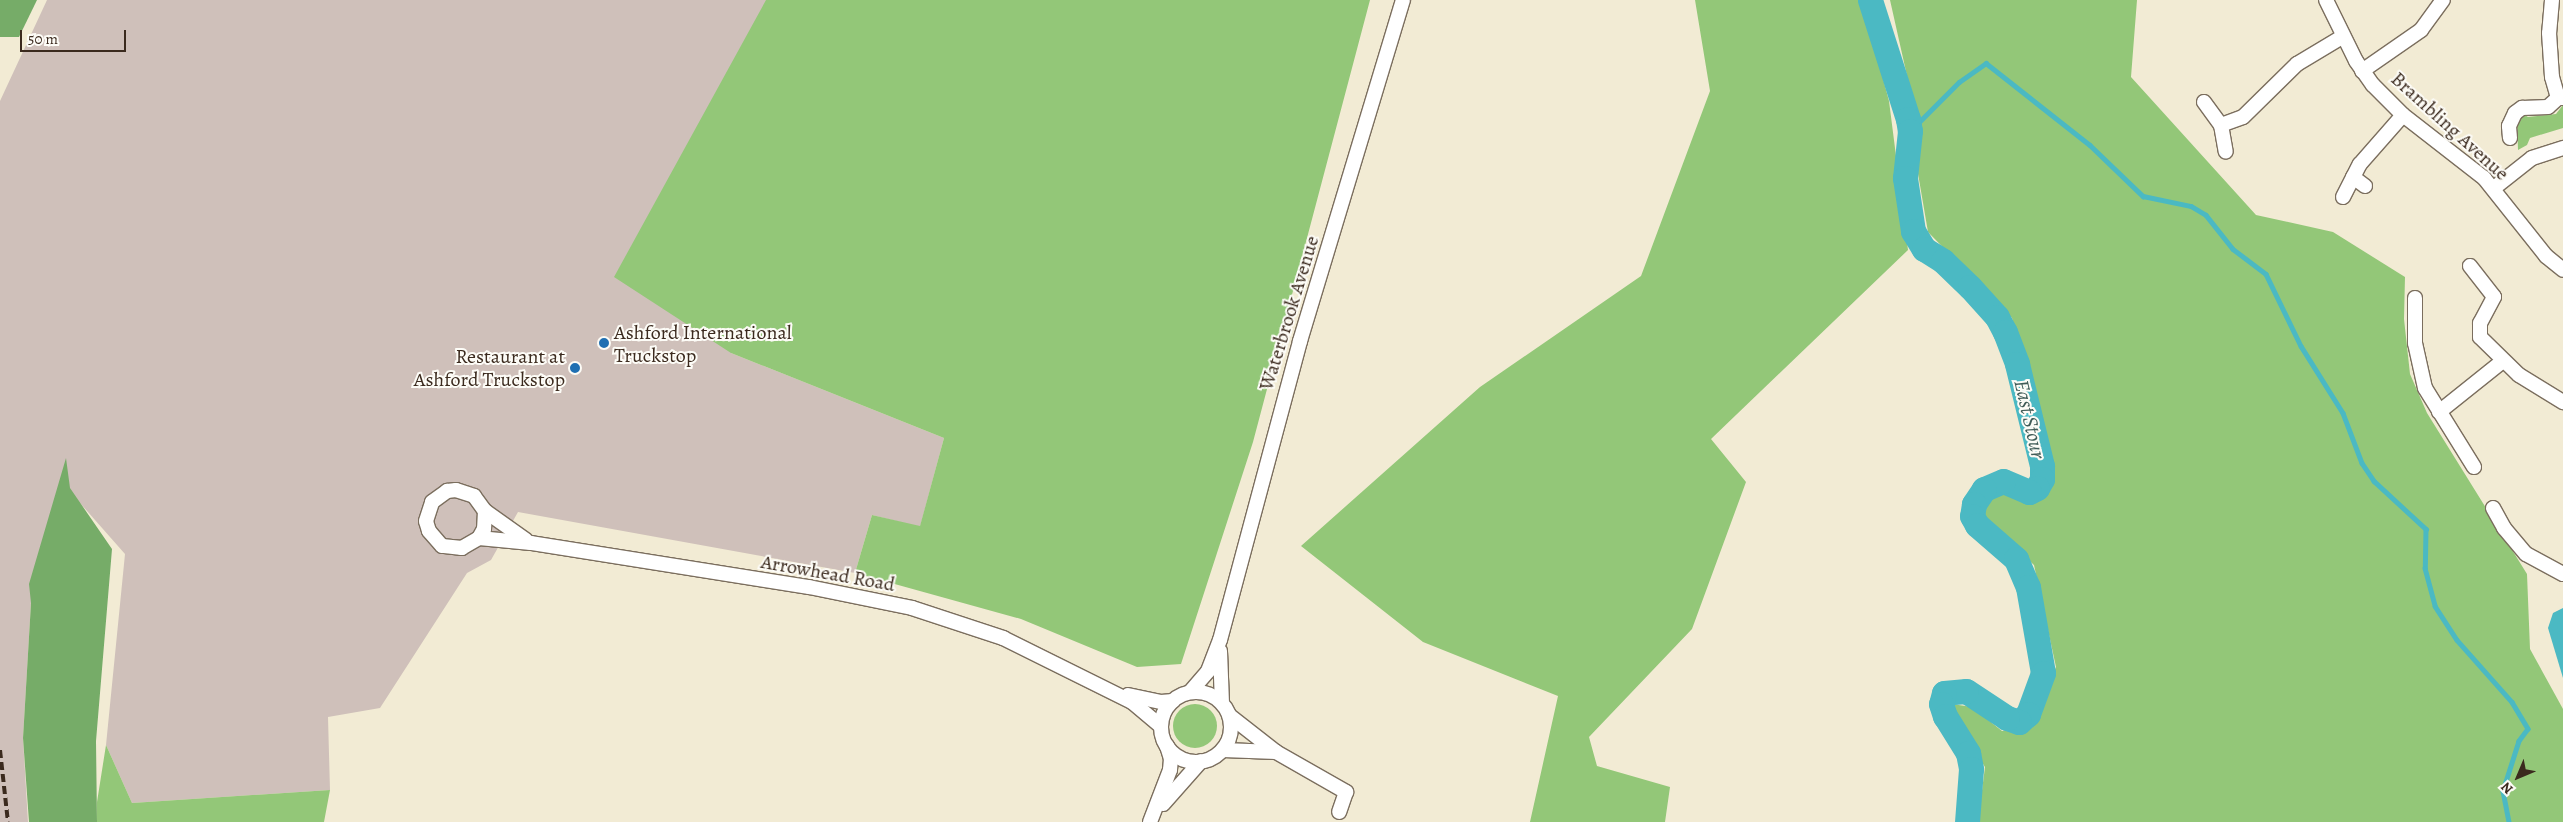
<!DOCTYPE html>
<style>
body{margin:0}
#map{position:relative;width:2563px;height:822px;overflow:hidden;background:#f2ebd4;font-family:Alegreya,serif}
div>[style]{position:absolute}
.industrial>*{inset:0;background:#cfc0ba}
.green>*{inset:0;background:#93c778}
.round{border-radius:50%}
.forest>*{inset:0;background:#76ac68}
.water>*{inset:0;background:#4bb9c3}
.stream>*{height:4.5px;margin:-2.25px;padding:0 2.25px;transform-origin:2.25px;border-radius:2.25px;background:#4bb9c3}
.river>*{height:25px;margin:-12.5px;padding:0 12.5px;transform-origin:12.5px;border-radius:12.5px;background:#4bb9c3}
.roads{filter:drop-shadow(1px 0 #7b6e5e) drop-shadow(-1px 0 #7b6e5e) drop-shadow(0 1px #7b6e5e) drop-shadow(0 -1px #7b6e5e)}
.street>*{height:14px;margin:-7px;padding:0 7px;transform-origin:7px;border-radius:7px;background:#fff}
.street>.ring{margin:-7px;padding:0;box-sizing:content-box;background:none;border:14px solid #fff;border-radius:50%}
.rail>*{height:4px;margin-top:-2px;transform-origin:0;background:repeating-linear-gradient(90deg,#3b2a1e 0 8px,transparent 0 12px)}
.dots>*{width:14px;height:14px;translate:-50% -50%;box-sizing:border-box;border:2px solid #fdfcf7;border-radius:50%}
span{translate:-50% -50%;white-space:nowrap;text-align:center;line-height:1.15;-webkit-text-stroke:4px #fdfcf7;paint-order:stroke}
.street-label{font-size:20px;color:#3b2a1e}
.poi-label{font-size:20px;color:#3b2a1e}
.left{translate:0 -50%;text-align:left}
.right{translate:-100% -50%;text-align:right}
.water-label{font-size:21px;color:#415c58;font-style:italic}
.north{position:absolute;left:2493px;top:752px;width:50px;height:50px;-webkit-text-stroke:4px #fdfcf7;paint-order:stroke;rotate:225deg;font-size:14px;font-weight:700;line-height:20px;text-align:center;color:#3b2a1e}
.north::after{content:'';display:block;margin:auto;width:18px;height:22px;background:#3b2a1e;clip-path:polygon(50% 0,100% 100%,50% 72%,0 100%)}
.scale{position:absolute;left:20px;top:30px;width:106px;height:22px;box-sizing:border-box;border:2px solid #3b2a1e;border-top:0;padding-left:6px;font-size:15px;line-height:18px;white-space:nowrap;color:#3b2a1e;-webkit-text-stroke:4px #fdfcf7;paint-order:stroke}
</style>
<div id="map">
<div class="industrial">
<i style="clip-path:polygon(47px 0,767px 0,731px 353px,944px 438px,920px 527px,872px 515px,855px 573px,518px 512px,491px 560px,467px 573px,380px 708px,328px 717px,330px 790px,132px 803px,106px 745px,125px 554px,80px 503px,31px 603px,23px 738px,28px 822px,0 822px,0 101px)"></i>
</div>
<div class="green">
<i style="clip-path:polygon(766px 0,1370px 0,1253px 442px,1181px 664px,1137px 667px,1021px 619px,855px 573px,872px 515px,920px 526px,944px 438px,731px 353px,614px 277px)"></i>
<i style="clip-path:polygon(1695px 0,1862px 0,1889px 101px,1908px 250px,1711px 439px,1746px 482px,1692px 629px,1589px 737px,1597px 766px,1670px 787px,1665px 822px,1530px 822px,1558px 696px,1423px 642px,1301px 546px,1480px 387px,1641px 276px,1710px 91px)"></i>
<i style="clip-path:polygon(1890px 0,2137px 0,2131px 77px,2256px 215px,2333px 232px,2405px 277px,2404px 319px,2410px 374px,2427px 413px,2527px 574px,2530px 649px,2563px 709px,2563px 822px,1978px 822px,1985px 767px,1965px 736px,1952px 704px,1972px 707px,2002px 731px,2029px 726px,2056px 667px,2034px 565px,1981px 516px,1991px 496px,2004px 490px,2025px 503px,2044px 496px,2051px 453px,2012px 318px,1928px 232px,1916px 162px,1916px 116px)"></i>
<i style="clip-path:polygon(2563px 105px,2563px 128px,2530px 138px,2527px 145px,2518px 150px,2517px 118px,2523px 114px,2528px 117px,2556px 114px)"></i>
<i class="round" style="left:1173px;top:704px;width:44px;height:44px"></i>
<i style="clip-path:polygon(106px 745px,132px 803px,330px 790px,324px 822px,97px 822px,97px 802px)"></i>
</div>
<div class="forest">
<i style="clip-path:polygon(0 0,37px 0,19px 37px,0 37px)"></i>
<i style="clip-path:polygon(66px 458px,70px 488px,112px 549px,96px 741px,97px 822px,29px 822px,23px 738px,31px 603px,29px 584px)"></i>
</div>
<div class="water">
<i style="clip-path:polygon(2563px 608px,2563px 678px,2548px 628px,2553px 613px)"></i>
</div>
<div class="stream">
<i style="left:1910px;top:131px;width:69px;rotate:-45deg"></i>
<i style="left:1959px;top:82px;width:33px;rotate:-35deg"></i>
<i style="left:1986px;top:63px;width:132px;rotate:38.3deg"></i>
<i style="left:2090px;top:145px;width:74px;rotate:43.9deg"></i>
<i style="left:2143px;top:196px;width:49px;rotate:11.8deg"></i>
<i style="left:2191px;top:206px;width:17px;rotate:31deg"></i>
<i style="left:2206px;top:215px;width:43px;rotate:51.5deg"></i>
<i style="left:2233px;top:249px;width:41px;rotate:37.1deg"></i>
<i style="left:2266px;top:274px;width:80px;rotate:64.1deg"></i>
<i style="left:2301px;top:346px;width:79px;rotate:57.9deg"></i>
<i style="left:2343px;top:413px;width:53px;rotate:69.2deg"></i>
<i style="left:2362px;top:463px;width:22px;rotate:56deg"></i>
<i style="left:2374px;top:481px;width:71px;rotate:42.7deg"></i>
<i style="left:2426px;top:529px;width:39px;rotate:91deg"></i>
<i style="left:2425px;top:568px;width:39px;rotate:75deg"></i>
<i style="left:2435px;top:606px;width:40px;rotate:57.1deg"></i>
<i style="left:2457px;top:640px;width:83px;rotate:48.4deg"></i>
<i style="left:2512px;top:702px;width:31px;rotate:59deg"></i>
<i style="left:2528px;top:729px;width:15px;rotate:127deg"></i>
<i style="left:2519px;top:741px;width:52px;rotate:107.7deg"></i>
<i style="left:2503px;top:791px;width:32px;rotate:79deg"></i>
</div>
<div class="river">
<i style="left:1870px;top:0;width:125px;rotate:72.3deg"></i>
<i style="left:1908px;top:119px;width:12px;rotate:81deg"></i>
<i style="left:1910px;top:131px;width:47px;rotate:96.1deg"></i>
<i style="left:1905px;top:178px;width:54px;rotate:81.4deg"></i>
<i style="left:1913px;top:231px;width:21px;rotate:59deg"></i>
<i style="left:1924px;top:249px;width:22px;rotate:32deg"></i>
<i style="left:1943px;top:261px;width:37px;rotate:44deg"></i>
<i style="left:1970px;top:287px;width:40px;rotate:48deg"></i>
<i style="left:1997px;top:317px;width:17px;rotate:62deg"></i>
<i style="left:2005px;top:332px;width:34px;rotate:69deg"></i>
<i style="left:2017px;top:364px;width:105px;rotate:76.2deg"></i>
<i style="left:2042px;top:466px;width:13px;rotate:90deg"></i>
<i style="left:2042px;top:479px;width:10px;rotate:119deg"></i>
<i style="left:2037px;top:488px;width:9px;rotate:153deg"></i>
<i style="left:2029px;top:492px;width:28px;rotate:-157deg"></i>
<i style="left:2003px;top:481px;width:21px;rotate:157deg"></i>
<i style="left:1984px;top:489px;width:18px;rotate:124deg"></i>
<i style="left:1974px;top:504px;width:12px;rotate:99deg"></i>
<i style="left:1972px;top:516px;width:10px;rotate:61deg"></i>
<i style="left:1977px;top:525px;width:52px;rotate:41.1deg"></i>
<i style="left:2016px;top:559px;width:30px;rotate:67deg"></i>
<i style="left:2028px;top:587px;width:87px;rotate:80.1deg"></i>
<i style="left:2043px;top:673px;width:44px;rotate:110.1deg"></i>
<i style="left:2028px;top:714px;width:12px;rotate:138deg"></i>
<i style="left:2019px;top:722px;width:13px;rotate:-162deg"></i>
<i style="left:2007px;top:718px;width:49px;rotate:-146.6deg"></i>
<i style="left:1966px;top:691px;width:22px;rotate:175deg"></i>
<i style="left:1944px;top:693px;width:11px;rotate:105deg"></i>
<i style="left:1941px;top:704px;width:13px;rotate:72deg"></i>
<i style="left:1945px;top:716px;width:44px;rotate:58.1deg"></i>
<i style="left:1968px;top:753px;width:16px;rotate:79deg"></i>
<i style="left:1971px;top:769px;width:53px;rotate:94.3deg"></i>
</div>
<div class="roads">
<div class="street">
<i style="left:2326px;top:0;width:68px;rotate:63.8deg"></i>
<i style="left:2356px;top:61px;width:29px;rotate:55deg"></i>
<i style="left:2373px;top:85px;width:42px;rotate:45deg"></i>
<i style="left:2403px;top:115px;width:103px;rotate:37.9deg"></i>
<i style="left:2484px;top:178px;width:100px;rotate:51.5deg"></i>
<i style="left:2546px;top:256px;width:22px;rotate:39deg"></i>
<i style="left:2552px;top:0;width:33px;rotate:95deg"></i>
<i style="left:2549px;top:33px;width:44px;rotate:86.1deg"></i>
<i style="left:2552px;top:77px;width:22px;rotate:74deg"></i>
<i style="left:2362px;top:71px;width:72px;rotate:-34.8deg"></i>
<i style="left:2421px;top:30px;width:37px;rotate:-54deg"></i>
<i style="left:2204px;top:102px;width:29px;rotate:54deg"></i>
<i style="left:2221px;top:125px;width:27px;rotate:80deg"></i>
<i style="left:2221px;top:125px;width:23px;rotate:-20deg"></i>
<i style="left:2243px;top:117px;width:76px;rotate:-44.5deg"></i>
<i style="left:2297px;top:64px;width:52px;rotate:-31deg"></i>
<i style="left:2510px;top:138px;width:12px;rotate:-95deg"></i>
<i style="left:2509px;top:126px;width:14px;rotate:-65deg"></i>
<i style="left:2515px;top:113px;width:9px;rotate:-36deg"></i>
<i style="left:2522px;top:108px;width:26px;rotate:-2deg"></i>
<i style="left:2548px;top:107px;width:13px;rotate:-42deg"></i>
<i style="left:2558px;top:98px;width:5px"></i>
<i style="left:2353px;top:177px;width:15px;rotate:37deg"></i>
<i style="left:2494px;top:188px;width:48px;rotate:-38.3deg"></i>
<i style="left:2532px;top:158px;width:33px;rotate:-18deg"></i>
<i style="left:2343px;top:197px;width:37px;rotate:-63deg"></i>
<i style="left:2360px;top:164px;width:65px;rotate:-48.7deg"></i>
<i style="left:2470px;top:266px;width:39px;rotate:52deg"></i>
<i style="left:2494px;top:297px;width:30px;rotate:118deg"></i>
<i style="left:2480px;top:323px;width:14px;rotate:90deg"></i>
<i style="left:2480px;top:337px;width:54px;rotate:44.3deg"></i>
<i style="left:2519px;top:375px;width:52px;rotate:31.5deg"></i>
<i style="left:2415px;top:298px;width:45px;rotate:90deg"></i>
<i style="left:2415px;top:343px;width:46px;rotate:77.5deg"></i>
<i style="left:2425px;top:388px;width:93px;rotate:58.2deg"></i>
<i style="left:2439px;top:412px;width:82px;rotate:-38.6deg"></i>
<i style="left:2493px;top:508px;width:23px;rotate:61deg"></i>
<i style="left:2504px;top:528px;width:34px;rotate:50deg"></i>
<i style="left:2526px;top:554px;width:42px;rotate:28.4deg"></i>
<i style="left:485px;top:511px;width:18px;rotate:93deg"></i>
<i style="left:484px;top:529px;width:10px;rotate:119deg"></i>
<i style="left:479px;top:538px;width:20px;rotate:150deg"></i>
<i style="left:462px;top:548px;width:20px;rotate:-174deg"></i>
<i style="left:442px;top:546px;width:20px;rotate:-131deg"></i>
<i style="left:429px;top:531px;width:10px;rotate:-107deg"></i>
<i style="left:426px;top:521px;width:20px;rotate:-72deg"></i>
<i style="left:432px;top:502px;width:19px;rotate:-36deg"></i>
<i style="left:447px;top:491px;width:9px;rotate:-6deg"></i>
<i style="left:456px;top:490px;width:19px;rotate:18deg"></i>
<i style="left:474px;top:496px;width:19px;rotate:54deg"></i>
<i style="left:485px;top:511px;width:50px;rotate:35.3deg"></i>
<i style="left:479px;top:538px;width:52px;rotate:5.5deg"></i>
<i style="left:531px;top:543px;width:281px;rotate:9deg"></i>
<i style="left:809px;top:587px;width:105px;rotate:11.5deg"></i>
<i style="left:912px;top:608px;width:96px;rotate:18.2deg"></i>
<i style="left:1003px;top:638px;width:144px;rotate:26.4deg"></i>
<i style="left:1132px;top:702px;width:38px;rotate:40deg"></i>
<i style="left:1220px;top:651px;width:51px;rotate:87.8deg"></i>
<i style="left:1190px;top:692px;width:28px;rotate:-49deg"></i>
<i style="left:1208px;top:671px;width:33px;rotate:-69deg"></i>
<i style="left:1220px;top:640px;width:310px;rotate:-75deg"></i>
<i style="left:1300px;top:341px;width:356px;rotate:-73.2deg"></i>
<i class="ring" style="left:1161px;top:692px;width:56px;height:56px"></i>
<i style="left:1128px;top:695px;width:34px;rotate:12deg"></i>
<i style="left:1161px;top:702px;width:12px;rotate:-5deg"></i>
<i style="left:1230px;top:716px;width:58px;rotate:38deg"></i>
<i style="left:1276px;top:752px;width:81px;rotate:29.7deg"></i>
<i style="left:1346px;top:792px;width:21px;rotate:109deg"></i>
<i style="left:1223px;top:750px;width:53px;rotate:2.2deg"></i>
<i style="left:1163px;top:804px;width:57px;rotate:-48.5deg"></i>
<i style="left:1150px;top:822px;width:56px;rotate:-69deg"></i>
<i style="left:1170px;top:770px;width:11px;rotate:-85deg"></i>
<i style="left:1171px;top:759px;width:14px;rotate:-107deg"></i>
</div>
</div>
<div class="rail">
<i style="left:0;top:750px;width:72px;rotate:83.7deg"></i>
</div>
<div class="dots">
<i style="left:604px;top:343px;background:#1f6fb2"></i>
<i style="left:575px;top:368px;background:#1f6fb2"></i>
</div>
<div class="street-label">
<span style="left:2450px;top:126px;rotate:42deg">Brambling Avenue</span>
<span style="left:1289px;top:313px;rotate:-73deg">Waterbrook Avenue</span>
<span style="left:828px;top:573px;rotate:10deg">Arrowhead Road</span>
</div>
<div class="poi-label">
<span class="left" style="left:614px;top:344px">Ashford International<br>Truckstop</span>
<span class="right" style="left:565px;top:368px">Restaurant at<br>Ashford Truckstop</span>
</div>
<div class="water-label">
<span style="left:2030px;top:419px;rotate:77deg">East Stour</span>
</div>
<div class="north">N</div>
<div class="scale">50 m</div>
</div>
